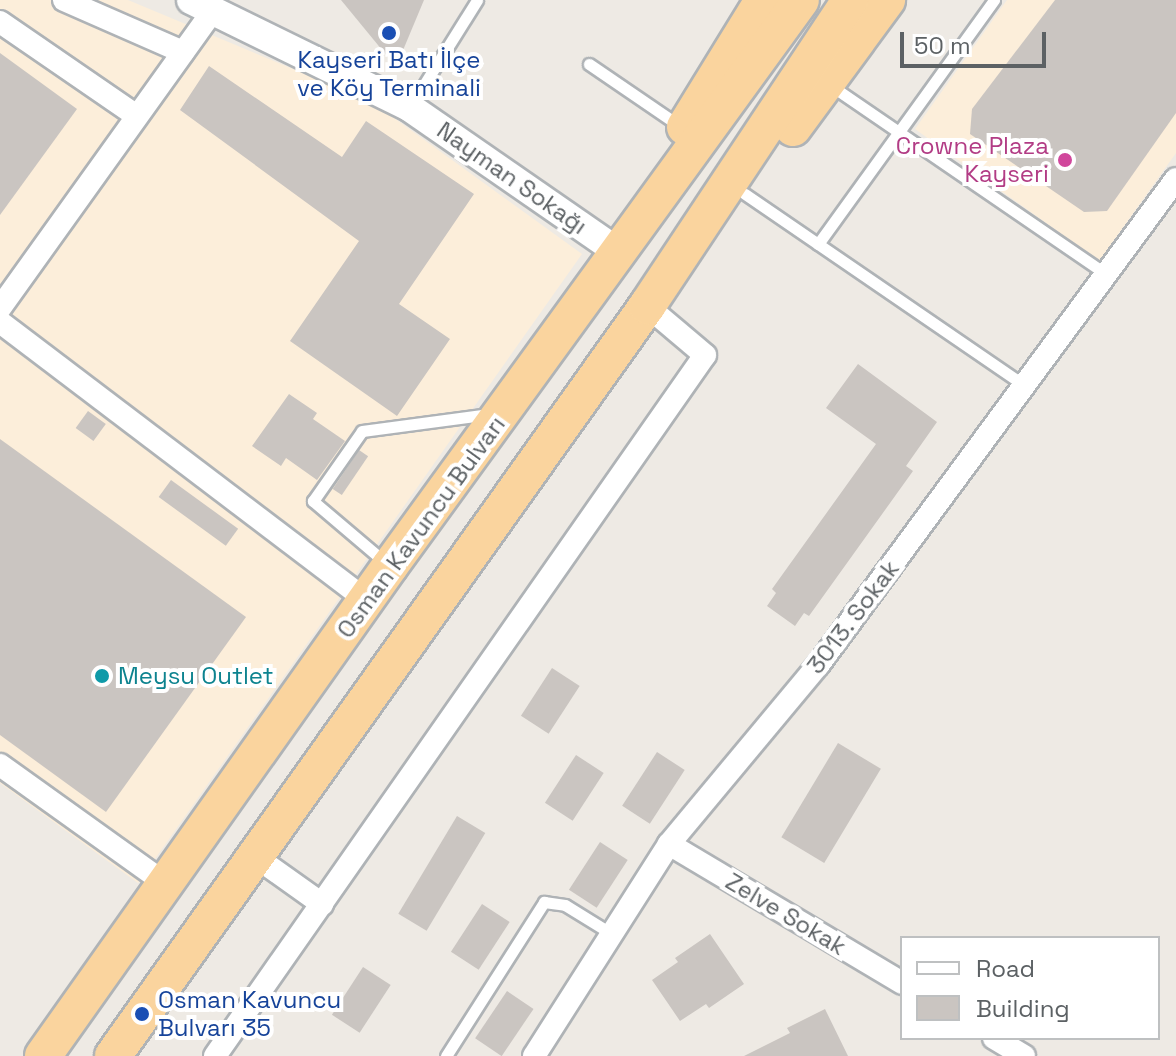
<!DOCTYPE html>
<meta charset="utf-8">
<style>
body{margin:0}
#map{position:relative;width:1176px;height:1056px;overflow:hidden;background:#eeeae4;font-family:"Space Grotesk",sans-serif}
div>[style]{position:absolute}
.commercial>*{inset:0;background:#fceeda}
.building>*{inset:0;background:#cac5c1;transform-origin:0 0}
.roads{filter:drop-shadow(2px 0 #afb3b6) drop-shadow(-2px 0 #afb3b6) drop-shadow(0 2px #afb3b6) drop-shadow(0 -2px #afb3b6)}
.service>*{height:11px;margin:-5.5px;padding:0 5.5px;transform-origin:5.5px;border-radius:5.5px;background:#fff}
.minor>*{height:22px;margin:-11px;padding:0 11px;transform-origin:11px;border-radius:11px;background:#fff}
.tertiary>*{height:28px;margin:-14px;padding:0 14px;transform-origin:14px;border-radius:14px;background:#fff}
.trunk>*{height:36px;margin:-18px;padding:0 18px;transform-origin:18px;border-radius:18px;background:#fad49e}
.dots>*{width:22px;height:22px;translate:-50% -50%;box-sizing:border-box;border:4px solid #fff;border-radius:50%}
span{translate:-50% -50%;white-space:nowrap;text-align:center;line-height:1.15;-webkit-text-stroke:8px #fff;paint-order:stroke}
.transit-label{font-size:24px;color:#164399}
.left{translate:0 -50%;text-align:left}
.hotel-label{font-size:24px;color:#b23c85}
.right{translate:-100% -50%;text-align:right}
.street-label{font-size:24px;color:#5c6164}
.culture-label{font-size:24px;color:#0d838f}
.legend{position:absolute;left:900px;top:936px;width:260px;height:104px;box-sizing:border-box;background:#fff;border:2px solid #bec0c1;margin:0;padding:10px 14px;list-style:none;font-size:24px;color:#5c6164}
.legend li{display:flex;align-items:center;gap:16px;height:40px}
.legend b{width:40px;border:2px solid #bec0c1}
.scale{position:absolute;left:900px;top:32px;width:146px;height:36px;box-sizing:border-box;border:4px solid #5c6164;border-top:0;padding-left:10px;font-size:24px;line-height:28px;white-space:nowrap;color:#5c6164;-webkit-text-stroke:6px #fff;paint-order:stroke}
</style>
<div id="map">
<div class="commercial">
<i style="clip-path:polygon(0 0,128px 0,372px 102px,582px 254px,138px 883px,0 783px)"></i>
<i style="clip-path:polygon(1007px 0,1176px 0,1176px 153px,1099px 261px,915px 129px)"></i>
</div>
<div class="building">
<i style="clip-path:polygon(341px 0,424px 0,396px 67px)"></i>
<i style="clip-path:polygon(1055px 0,1176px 0,1176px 113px,1107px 211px,1084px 212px,970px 134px,972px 109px)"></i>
<i style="clip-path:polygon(0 53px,77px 109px,0 215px)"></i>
<i style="clip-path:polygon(209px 66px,342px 157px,366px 121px,474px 194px,399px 304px,450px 339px,397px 416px,290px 341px,359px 241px,180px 110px)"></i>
<i style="clip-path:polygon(858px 364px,937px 422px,906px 466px,913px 471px,809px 616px,804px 613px,795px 626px,767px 606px,776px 593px,772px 589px,876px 444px,826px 408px)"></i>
<i style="clip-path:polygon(289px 394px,317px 413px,313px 419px,345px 441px,317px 480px,286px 458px,281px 466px,252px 446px)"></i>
<i style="left:88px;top:411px;width:22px;height:21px;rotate:36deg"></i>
<i style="clip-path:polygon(0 439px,246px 617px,106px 812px,0 735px)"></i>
<i style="left:359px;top:450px;width:11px;height:47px;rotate:34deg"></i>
<i style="left:171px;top:480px;width:83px;height:21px;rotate:36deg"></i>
<i style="left:552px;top:668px;width:33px;height:57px;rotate:33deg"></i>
<i style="left:838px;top:743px;width:50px;height:110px;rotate:31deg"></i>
<i style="left:657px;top:752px;width:33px;height:64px;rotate:33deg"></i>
<i style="left:576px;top:755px;width:33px;height:57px;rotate:33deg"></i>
<i style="left:457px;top:816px;width:33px;height:114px;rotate:31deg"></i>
<i style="left:600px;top:842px;width:33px;height:57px;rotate:33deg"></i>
<i style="left:482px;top:904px;width:33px;height:57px;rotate:33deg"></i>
<i style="clip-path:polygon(710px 934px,744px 984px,709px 1008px,706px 1004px,680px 1021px,652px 980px,678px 962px,675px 958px)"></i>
<i style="left:363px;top:967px;width:33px;height:57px;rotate:33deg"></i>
<i style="left:507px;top:991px;width:32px;height:57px;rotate:34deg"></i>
<i style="clip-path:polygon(825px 1009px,848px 1056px,744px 1056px,790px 1033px,787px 1028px)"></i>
</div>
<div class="roads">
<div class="service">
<i style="left:589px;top:64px;width:110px;rotate:34.3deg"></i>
<i style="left:830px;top:85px;width:335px;rotate:34.4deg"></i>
<i style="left:410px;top:107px;width:126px;rotate:-57.9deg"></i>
<i style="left:745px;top:194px;width:338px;rotate:34.4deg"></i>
<i style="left:818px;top:244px;width:301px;rotate:-54.2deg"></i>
<i style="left:386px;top:563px;width:96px;rotate:-139.7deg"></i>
<i style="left:313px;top:501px;width:85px;rotate:-55deg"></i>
<i style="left:362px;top:431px;width:129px;rotate:-7.6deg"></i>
<i style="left:446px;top:1056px;width:183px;rotate:-57.5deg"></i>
<i style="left:544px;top:902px;width:21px;rotate:8deg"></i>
<i style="left:565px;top:905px;width:55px;rotate:31.7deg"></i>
</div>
<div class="minor">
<i style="left:64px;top:0;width:130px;rotate:23.6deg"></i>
<i style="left:0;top:22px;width:166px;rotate:34.5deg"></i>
<i style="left:0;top:308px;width:368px;rotate:-54.4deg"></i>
<i style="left:0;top:322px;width:460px;rotate:37.2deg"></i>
<i style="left:0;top:765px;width:204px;rotate:35.6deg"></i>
<i style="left:669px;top:844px;width:271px;rotate:30.8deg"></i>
<i style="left:253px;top:855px;width:85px;rotate:35.4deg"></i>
<i style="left:994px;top:1038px;width:35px;rotate:31deg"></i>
<i style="left:215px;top:1056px;width:855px;rotate:-55.05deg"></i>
<i style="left:705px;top:355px;width:76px;rotate:-139.8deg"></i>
<i style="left:534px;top:1056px;width:251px;rotate:-57.5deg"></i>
<i style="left:669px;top:844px;width:234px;rotate:-50.2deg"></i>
<i style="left:819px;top:664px;width:602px;rotate:-53.64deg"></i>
</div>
<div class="tertiary">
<i style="left:191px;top:0;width:243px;rotate:26.1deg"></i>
<i style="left:409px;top:107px;width:253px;rotate:34.7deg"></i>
</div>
<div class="trunk">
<i style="left:685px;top:127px;width:149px;rotate:-58.4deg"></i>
<i style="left:793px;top:128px;width:159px;rotate:-53.7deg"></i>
<i style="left:43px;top:1056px;width:600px;rotate:-54.7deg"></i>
<i style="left:390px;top:566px;width:699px;rotate:-54.01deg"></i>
<i style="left:113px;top:1056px;width:921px;rotate:-54.55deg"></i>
<i style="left:647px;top:306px;width:367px;rotate:-56.4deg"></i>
</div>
</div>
<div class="dots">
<i style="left:389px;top:33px;background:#1a4fb4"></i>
<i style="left:1065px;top:160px;background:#d1479c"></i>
<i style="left:102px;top:676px;background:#0f9aa8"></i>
<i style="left:142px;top:1014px;background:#1a4fb4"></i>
</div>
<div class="transit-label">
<span style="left:389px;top:74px">Kayseri Batı İlçe<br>ve Köy Terminali</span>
<span class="left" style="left:158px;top:1014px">Osman Kavuncu<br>Bulvarı 35</span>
</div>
<div class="hotel-label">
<span class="right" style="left:1049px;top:160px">Crowne Plaza<br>Kayseri</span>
</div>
<div class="street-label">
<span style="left:512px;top:178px;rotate:35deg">Nayman Sokağı</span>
<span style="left:421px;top:527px;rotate:-54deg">Osman Kavuncu Bulvarı</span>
<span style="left:853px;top:617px;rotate:-53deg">3013. Sokak</span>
<span style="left:786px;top:914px;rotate:31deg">Zelve Sokak</span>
</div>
<div class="culture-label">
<span class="left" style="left:118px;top:676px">Meysu Outlet</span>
</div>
<ul class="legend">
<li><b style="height:10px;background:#fff"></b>Road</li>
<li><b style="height:22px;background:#cac5c1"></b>Building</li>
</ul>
<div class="scale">50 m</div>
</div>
